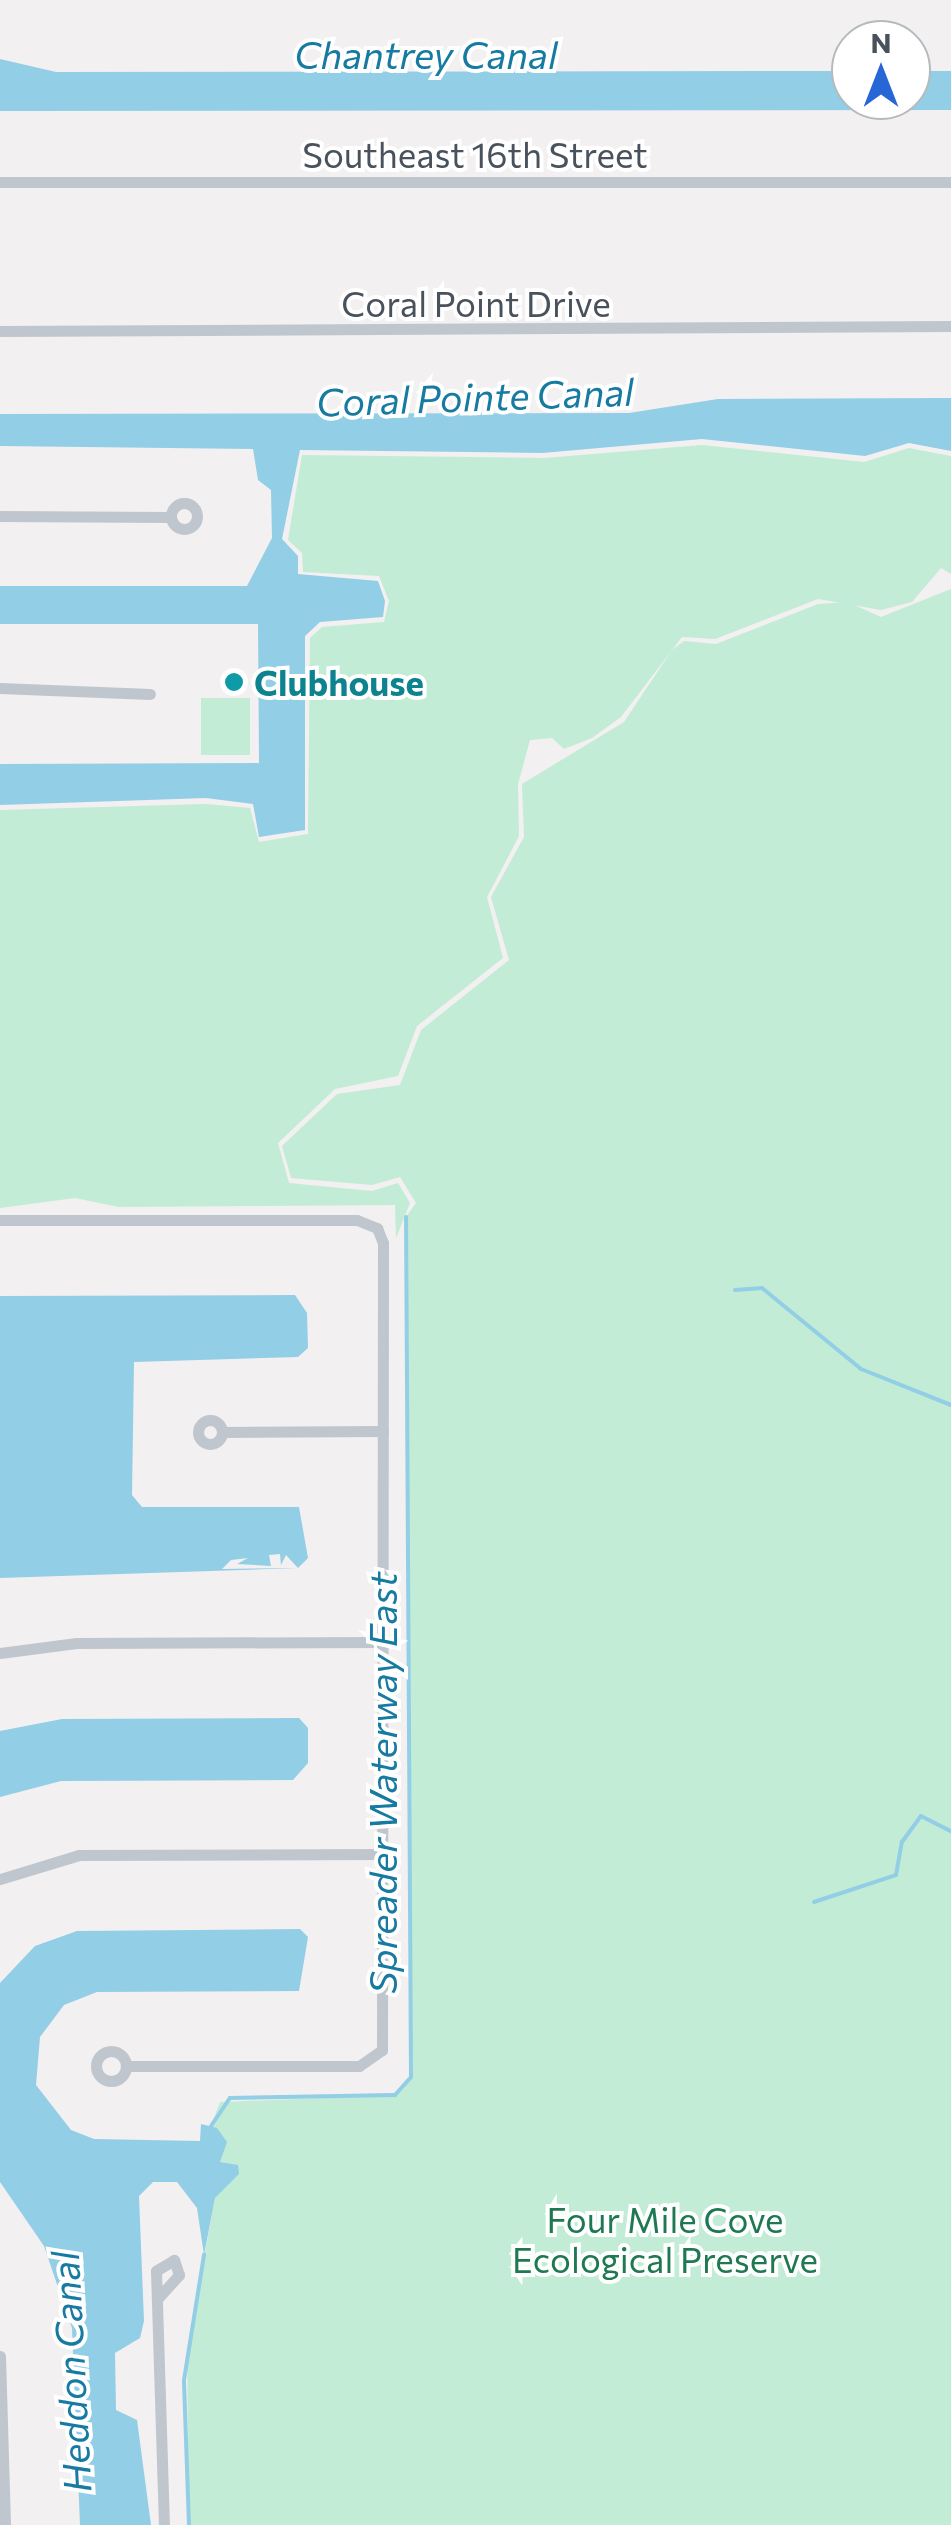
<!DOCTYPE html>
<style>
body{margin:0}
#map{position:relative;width:951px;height:2525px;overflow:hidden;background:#f2f0f0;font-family:Commissioner,sans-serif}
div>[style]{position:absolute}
.green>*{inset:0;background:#c2ecd5;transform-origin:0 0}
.water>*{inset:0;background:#92cee6}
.pier>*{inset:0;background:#f2f0f0}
.stream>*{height:4px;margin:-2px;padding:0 2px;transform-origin:2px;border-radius:2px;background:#92cee6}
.minor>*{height:11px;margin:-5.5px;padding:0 5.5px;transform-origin:5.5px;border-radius:5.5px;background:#bfc6cd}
.minor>.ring{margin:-5.5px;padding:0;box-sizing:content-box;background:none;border:11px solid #bfc6cd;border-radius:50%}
.dots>*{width:28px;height:28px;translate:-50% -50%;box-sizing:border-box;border:5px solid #fff;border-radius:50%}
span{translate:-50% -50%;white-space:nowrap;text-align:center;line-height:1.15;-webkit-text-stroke:8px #fff;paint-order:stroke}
.street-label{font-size:35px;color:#49525c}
.culture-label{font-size:35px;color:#0d838f;font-weight:700}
.left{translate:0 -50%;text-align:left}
.park-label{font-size:35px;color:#1e7952}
.water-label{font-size:38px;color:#177aa1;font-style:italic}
.north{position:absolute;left:831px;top:20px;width:100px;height:100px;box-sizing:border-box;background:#fff;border:2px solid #b6babe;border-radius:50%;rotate:0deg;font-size:28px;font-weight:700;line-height:40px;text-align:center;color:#49525c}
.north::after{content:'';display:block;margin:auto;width:35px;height:45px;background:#2666d5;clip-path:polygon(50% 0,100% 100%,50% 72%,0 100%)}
</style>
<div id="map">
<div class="green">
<i style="clip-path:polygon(702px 445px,864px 462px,909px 448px,951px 456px,951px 574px,941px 568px,912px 602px,881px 610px,818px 599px,715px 639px,682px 637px,621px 717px,592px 738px,564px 749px,552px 738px,530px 740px,518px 784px,519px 836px,487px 897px,503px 958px,417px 1026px,398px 1076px,335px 1089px,278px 1143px,289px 1183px,372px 1191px,398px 1183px,410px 1203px,396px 1238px,395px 1205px,119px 1207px,75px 1198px,0 1208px,0 810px,206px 804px,250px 808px,259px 842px,308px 834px,310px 638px,322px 627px,384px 622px,389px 601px,379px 576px,303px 572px,302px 553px,288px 540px,302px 455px,545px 458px)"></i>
<i style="clip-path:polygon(951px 589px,951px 2525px,189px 2525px,187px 2350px,215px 2198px,232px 2165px,220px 2162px,211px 2126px,220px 2102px,395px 2095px,411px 2077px,406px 1217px,416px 1203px,400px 1177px,372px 1185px,291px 1178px,282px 1146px,337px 1094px,400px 1085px,421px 1030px,509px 960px,491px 897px,524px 837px,522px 784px,624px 722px,672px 650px,684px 641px,716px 644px,818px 604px,848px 602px,881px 617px)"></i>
<i style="left:201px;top:698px;width:49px;height:57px"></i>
</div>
<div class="water">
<i style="clip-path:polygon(0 59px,56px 72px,851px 71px,851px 100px,911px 100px,911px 71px,951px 71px,951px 110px,0 111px)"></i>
<i style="clip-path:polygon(951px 398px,951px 451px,909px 443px,865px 456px,702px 439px,542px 453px,300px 450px,282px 539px,298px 556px,298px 574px,378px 581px,385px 601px,383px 617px,320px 622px,305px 636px,305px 830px,259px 837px,253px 804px,206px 798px,0 805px,0 764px,259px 763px,258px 624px,0 624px,0 586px,247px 586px,272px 538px,271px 490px,258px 480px,253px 449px,0 446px,0 414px,629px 413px,718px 399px)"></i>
<i style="clip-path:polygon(295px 1295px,307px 1313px,308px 1348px,298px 1357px,134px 1362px,132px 1495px,142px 1507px,299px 1507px,308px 1558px,298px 1568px,0 1578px,0 1296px)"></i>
<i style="clip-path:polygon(299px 1718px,308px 1728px,308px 1763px,293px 1780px,61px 1781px,0 1797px,0 1731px,62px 1719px)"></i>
<i style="clip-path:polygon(300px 1929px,308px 1937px,299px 1991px,97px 1992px,64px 2005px,40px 2037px,36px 2085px,71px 2130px,94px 2139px,200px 2141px,201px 2124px,217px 2128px,227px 2142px,220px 2162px,238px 2165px,239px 2174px,215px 2198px,204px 2255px,197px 2208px,177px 2182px,153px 2182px,139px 2196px,144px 2321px,140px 2338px,115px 2353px,116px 2410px,137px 2420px,151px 2525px,80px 2525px,72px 2328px,44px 2246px,0 2182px,0 1983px,35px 1946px,77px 1931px)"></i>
</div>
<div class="pier">
<i style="clip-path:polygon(280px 1554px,281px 1565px,286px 1555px,298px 1568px,222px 1569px,231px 1560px,248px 1558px,237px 1564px,271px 1566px,269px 1555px)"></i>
</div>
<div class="stream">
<i style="left:735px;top:1290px;width:27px;rotate:-4deg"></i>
<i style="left:762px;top:1288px;width:128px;rotate:39.3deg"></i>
<i style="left:861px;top:1369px;width:97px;rotate:21.8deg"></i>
<i style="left:814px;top:1902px;width:86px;rotate:-18.2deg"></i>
<i style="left:896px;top:1875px;width:34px;rotate:-80deg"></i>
<i style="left:902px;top:1842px;width:32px;rotate:-54deg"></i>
<i style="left:921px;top:1816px;width:34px;rotate:27deg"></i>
<i style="left:211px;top:2126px;width:34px;rotate:-56deg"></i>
<i style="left:230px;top:2098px;width:165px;rotate:-1deg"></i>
<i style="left:395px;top:2095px;width:24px;rotate:-48deg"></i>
<i style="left:411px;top:2077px;width:860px;rotate:-90.33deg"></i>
<i style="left:189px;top:2525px;width:145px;rotate:-92deg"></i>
<i style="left:184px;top:2380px;width:127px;rotate:-80.9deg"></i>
</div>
<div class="minor">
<i style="left:0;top:182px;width:951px"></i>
<i style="left:0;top:331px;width:951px;rotate:-0.3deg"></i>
<i class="ring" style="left:171px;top:503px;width:15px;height:15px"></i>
<i style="left:0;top:516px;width:170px;rotate:0.3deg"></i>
<i style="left:0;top:688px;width:150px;rotate:2.3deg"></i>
<i style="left:0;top:1220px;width:357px"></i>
<i style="left:357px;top:1220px;width:22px;rotate:22deg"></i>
<i style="left:377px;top:1228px;width:16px;rotate:68deg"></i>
<i style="left:383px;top:1243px;width:807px;rotate:90.07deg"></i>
<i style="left:382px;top:2050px;width:28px;rotate:145deg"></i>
<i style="left:359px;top:2066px;width:233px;rotate:180deg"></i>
<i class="ring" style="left:198px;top:1420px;width:13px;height:13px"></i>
<i style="left:222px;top:1432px;width:161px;rotate:-0.4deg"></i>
<i style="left:0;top:1653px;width:77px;rotate:-7.5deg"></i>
<i style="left:76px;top:1643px;width:307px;rotate:-0.2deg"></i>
<i style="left:0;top:1879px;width:83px;rotate:-16.9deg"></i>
<i style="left:79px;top:1855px;width:304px;rotate:-0.2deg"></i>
<i class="ring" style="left:96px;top:2051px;width:19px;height:19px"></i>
<i style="left:159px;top:2297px;width:30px;rotate:-48deg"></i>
<i style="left:179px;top:2275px;width:16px;rotate:-108deg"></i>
<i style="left:174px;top:2260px;width:21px;rotate:149deg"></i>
<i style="left:156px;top:2271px;width:254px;rotate:88.2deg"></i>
<i style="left:0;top:2356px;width:169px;rotate:88.3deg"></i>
</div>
<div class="dots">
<i style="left:234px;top:682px;background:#0f9aa8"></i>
</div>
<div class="street-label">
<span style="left:475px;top:154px">Southeast 16th Street</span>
<span style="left:476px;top:303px">Coral Point Drive</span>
</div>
<div class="culture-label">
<span class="left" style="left:254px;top:682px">Clubhouse</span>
</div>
<div class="park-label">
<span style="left:665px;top:2239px">Four Mile Cove<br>Ecological Preserve</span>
</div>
<div class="water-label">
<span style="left:426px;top:54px">Chantrey Canal</span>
<span style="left:475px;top:396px;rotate:-2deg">Coral Pointe Canal</span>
<span style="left:382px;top:1783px;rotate:-90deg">Spreader Waterway East</span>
<span style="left:70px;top:2372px;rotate:-93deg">Heddon Canal</span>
</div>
<div class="north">N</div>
</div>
